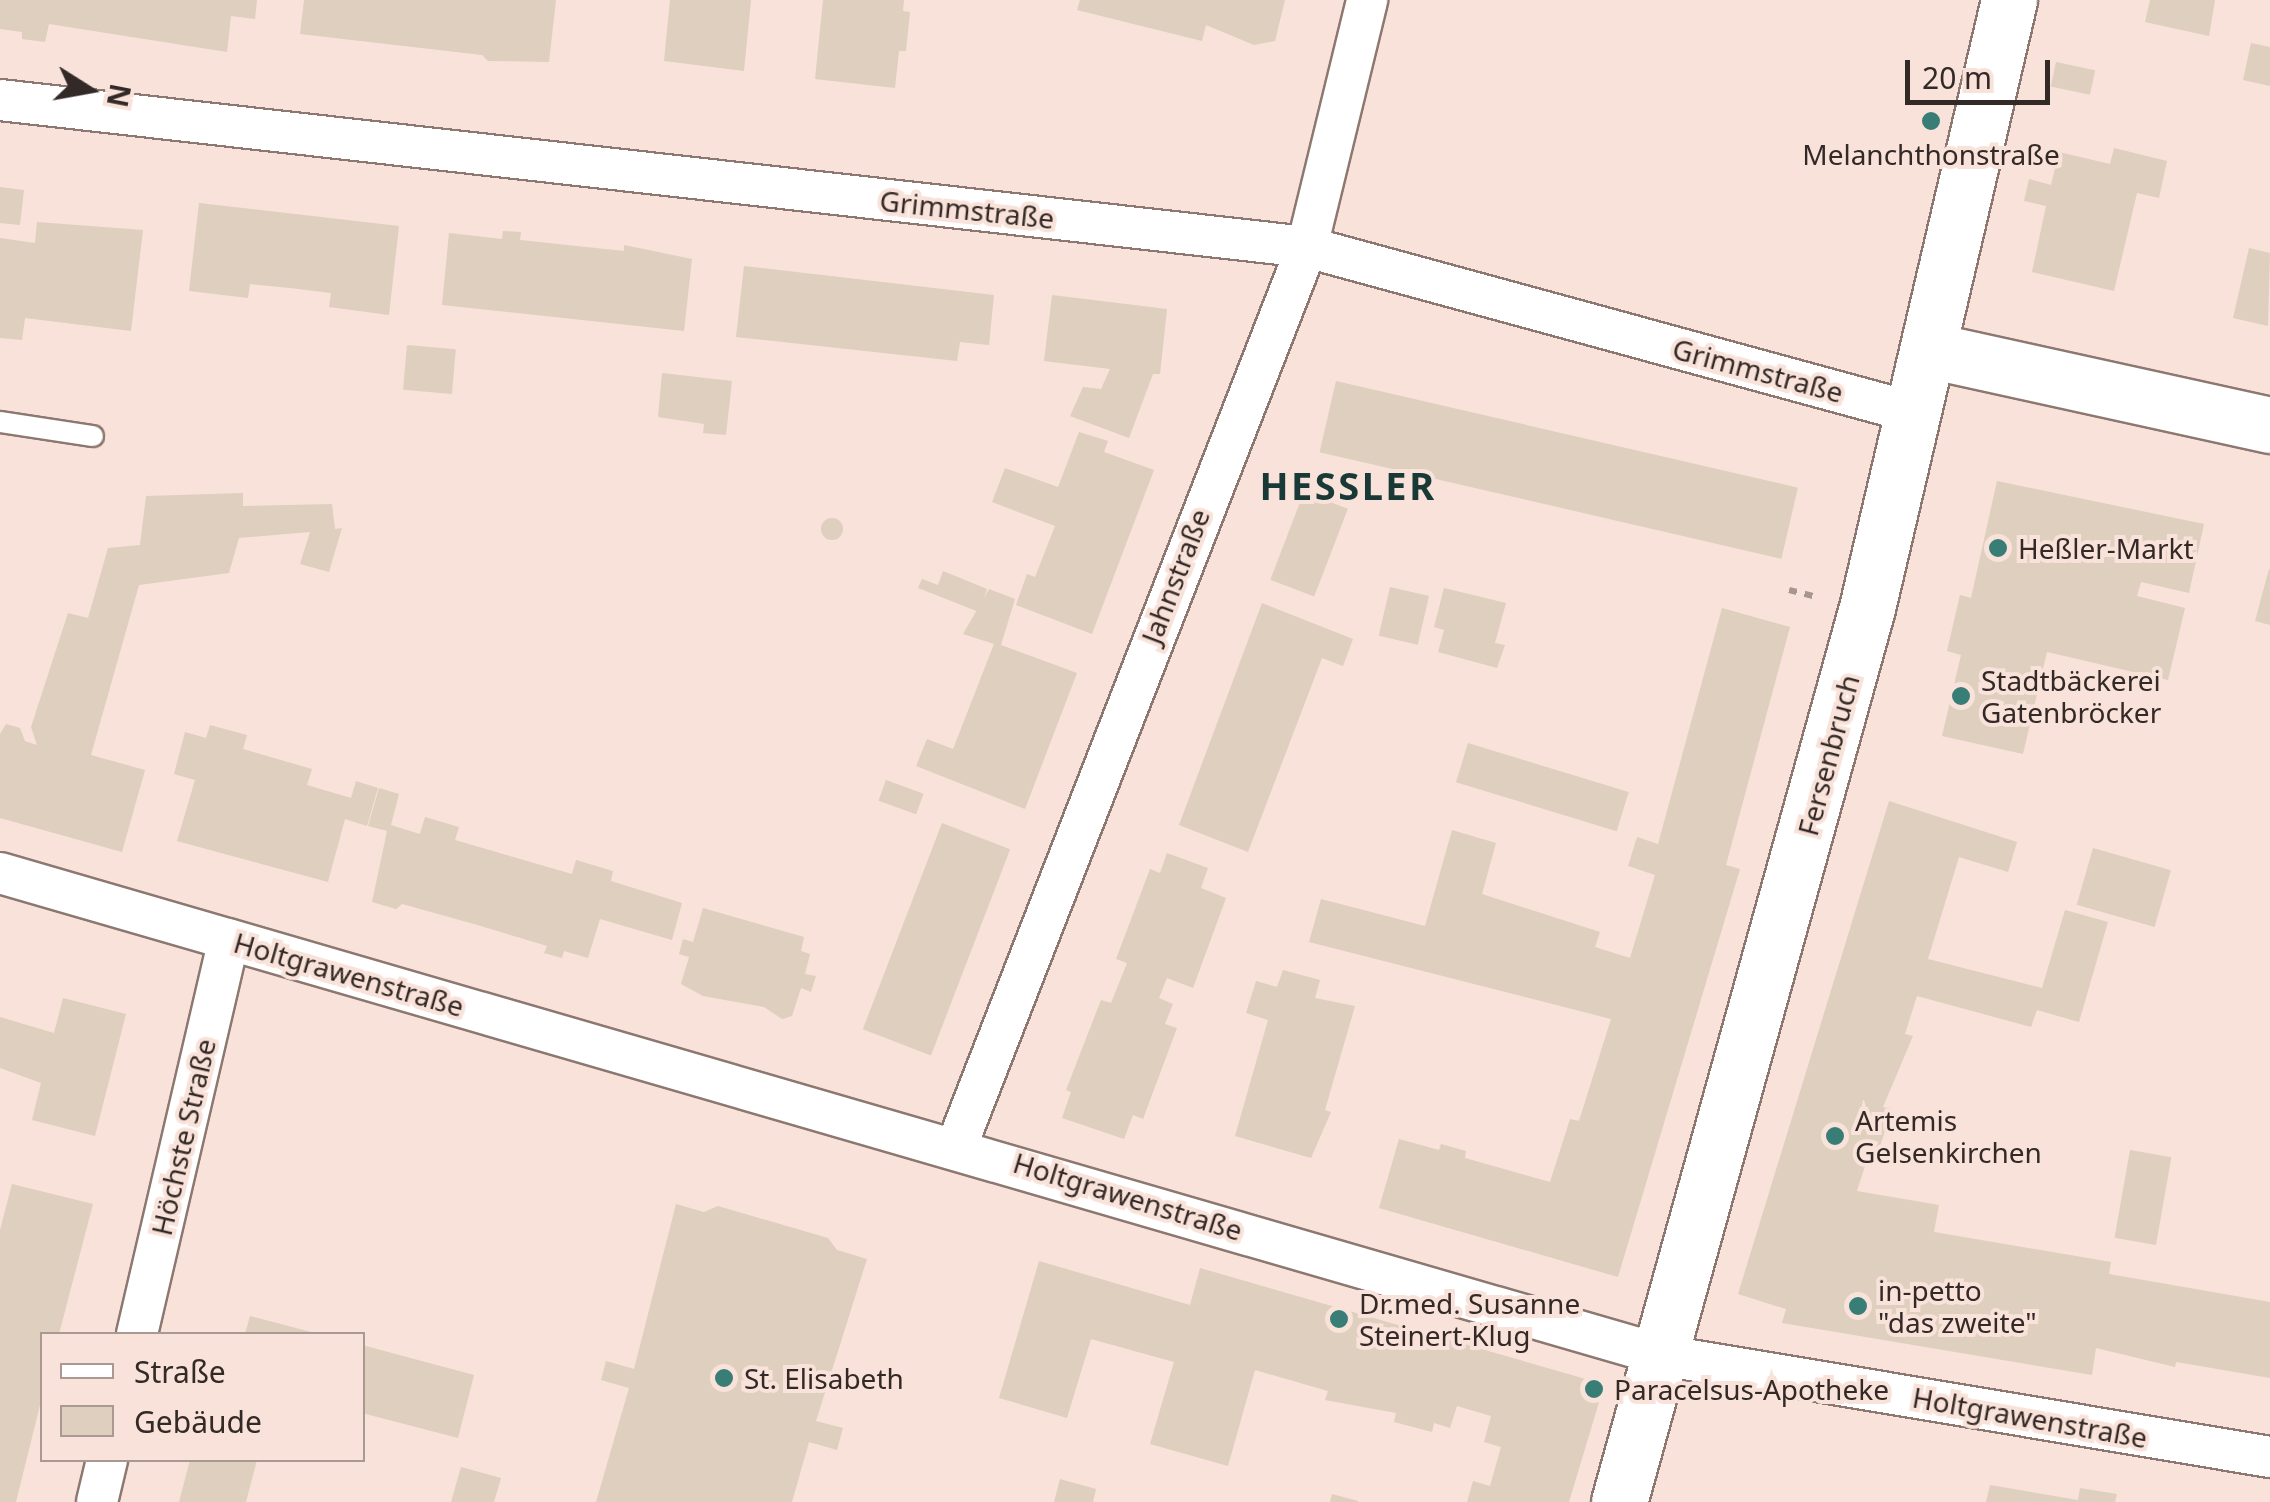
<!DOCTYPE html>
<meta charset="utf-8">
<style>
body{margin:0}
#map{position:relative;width:2270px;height:1502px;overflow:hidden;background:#f9e2d9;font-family:"Noto Sans",sans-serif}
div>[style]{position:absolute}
.building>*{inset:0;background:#decfbe;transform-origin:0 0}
.round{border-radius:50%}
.path>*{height:6px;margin-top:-3px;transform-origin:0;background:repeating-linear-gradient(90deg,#a79690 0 8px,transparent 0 16px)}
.roads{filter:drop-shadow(2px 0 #8c7870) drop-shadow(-2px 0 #8c7870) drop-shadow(0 2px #8c7870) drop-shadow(0 -2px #8c7870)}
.lane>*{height:20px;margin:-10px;padding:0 10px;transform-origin:10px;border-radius:10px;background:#fff}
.street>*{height:40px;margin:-20px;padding:0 20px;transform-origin:20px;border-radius:20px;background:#fff}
.secondary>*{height:55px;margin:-27.5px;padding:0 27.5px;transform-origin:27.5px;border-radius:27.5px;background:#fff}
.dots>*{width:28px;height:28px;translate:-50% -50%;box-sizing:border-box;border:5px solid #f9e2d9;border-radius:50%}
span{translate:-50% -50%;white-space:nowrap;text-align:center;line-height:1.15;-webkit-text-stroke:8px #f9e2d9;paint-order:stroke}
.poi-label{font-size:28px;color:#332a27}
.left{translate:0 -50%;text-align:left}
.street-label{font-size:28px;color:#332a27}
.district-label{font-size:38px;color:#183935;font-weight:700;letter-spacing:2.5px}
.legend{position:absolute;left:40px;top:1332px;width:325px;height:130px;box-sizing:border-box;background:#f9e2d9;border:2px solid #aa9892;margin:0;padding:12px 18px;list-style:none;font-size:30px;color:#332a27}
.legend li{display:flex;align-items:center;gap:20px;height:50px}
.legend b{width:50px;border:2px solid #aa9892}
.north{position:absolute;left:40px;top:40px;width:100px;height:100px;-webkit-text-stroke:8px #f9e2d9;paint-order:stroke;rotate:101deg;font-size:28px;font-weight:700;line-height:40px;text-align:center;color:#332a27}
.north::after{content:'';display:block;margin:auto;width:35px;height:45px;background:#332a27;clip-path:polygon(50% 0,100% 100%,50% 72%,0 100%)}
.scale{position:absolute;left:1905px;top:60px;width:145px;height:45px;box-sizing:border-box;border:5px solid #332a27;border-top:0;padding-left:12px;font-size:30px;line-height:35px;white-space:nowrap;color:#332a27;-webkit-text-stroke:8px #f9e2d9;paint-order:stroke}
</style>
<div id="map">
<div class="building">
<i style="clip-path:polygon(0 0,257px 0,255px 19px,231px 16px,227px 52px,49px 24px,45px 42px,22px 39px,22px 32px,0 29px)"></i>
<i style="clip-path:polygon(304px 0,556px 0,549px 62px,488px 61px,482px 55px,300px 34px)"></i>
<i style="clip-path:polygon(670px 0,751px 0,744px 71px,664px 61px)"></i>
<i style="clip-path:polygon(823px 0,904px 0,903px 11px,910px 12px,906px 51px,899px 51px,895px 88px,815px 79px)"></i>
<i style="clip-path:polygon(1080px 0,1285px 0,1275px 41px,1254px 45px,1206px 25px,1202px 41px,1077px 10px)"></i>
<i style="clip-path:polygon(2150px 0,2215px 0,2209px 36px,2145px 22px)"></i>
<i style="clip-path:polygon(2251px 43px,2270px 47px,2270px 86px,2243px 80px)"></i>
<i style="left:2056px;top:62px;width:40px;height:25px;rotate:12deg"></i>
<i style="clip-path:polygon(2114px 148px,2167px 161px,2159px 198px,2137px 193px,2114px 291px,2032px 272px,2046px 206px,2024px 201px,2029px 179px,2051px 185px,2059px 152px,2110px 164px)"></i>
<i style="clip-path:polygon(0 187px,24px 190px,20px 225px,0 223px)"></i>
<i style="clip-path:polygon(199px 203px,399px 226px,389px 315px,329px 307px,331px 293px,290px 288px,250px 284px,248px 298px,189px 291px)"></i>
<i style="clip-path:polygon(37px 222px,143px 230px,131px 331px,25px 318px,22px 340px,0 338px,0 238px,35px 243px)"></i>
<i style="clip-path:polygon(503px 231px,521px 232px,520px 240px,624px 251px,624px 245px,692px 259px,684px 331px,442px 305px,449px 233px,502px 239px)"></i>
<i style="clip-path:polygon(2249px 248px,2270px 253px,2268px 326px,2233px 318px)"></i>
<i style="clip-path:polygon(744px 266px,994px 295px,989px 345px,960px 342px,957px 361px,736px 337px)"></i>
<i style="clip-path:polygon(1052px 295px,1167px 309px,1160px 374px,1153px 374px,1129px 438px,1070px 416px,1083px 387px,1101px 389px,1110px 369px,1044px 361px)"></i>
<i style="left:407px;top:345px;width:49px;height:45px;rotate:5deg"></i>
<i style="clip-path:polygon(662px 373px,732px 381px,726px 435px,703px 433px,704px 424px,658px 417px)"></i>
<i style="left:1336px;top:381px;width:474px;height:73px;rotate:13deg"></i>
<i style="clip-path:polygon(1079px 432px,1108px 441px,1104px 452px,1154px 470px,1092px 634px,1016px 605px,1027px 574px,1035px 577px,1055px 526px,992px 502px,1005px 468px,1058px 487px)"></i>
<i style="clip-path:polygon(1997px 481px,2204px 524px,2189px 593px,2141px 582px,2137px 596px,2185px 608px,2168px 680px,2047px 652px,2023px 754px,1942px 736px,1961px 655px,1947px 651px,1960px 595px,1971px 598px)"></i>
<i style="left:1304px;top:492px;width:47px;height:94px;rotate:21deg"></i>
<i style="clip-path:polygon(243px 493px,243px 506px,332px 504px,335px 529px,342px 528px,329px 572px,300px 564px,310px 532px,239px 538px,229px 573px,139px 585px,91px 755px,145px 770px,122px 852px,0 818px,0 734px,6px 724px,20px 728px,25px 741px,37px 745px,31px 727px,68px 613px,88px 618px,108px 548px,140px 545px,146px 496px)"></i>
<i class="round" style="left:821px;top:518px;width:22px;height:22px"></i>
<i style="clip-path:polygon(2269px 569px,2270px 569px,2270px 625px,2255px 621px)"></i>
<i style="clip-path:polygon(943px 571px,987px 589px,979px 612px,918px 588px,922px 579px,938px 585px)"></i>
<i style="left:1390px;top:587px;width:40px;height:50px;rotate:13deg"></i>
<i style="clip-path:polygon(1444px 588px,1506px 603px,1495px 643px,1505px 645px,1497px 668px,1438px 652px,1444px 630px,1434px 627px)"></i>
<i style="clip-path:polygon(989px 589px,1015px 599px,1001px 645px,1077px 673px,1025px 809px,916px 766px,927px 739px,953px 749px,994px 644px,963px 634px)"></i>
<i style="clip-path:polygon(1262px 603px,1353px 639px,1343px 666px,1322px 658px,1248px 852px,1179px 825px)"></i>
<i style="clip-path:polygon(1722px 608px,1790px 627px,1726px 865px,1740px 869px,1618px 1277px,1379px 1208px,1399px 1139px,1439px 1150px,1441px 1144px,1466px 1151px,1465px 1158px,1550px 1182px,1570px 1119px,1579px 1121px,1611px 1019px,1309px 942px,1321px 899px,1425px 926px,1452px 830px,1496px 843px,1482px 894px,1600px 932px,1595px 947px,1630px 958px,1655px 875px,1628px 866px,1637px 837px,1658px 844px)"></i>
<i style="clip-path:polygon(210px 725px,247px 735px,243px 749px,312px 769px,307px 785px,351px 798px,356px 781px,378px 788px,367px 826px,345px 819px,328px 882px,177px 841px,195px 780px,174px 774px,185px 732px,206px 738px)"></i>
<i style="left:1468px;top:743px;width:168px;height:41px;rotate:17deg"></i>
<i style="left:886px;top:780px;width:40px;height:22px;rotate:20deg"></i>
<i style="clip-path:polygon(379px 788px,399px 794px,391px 825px,420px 834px,425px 817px,459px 827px,455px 840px,572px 874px,576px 860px,613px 871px,611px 881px,682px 903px,672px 940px,600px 919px,588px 958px,564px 951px,562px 958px,544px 953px,547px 946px,474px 924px,402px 904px,396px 909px,372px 902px,387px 831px,368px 826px)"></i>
<i style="clip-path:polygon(1889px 801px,2017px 842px,2008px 872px,1959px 857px,1928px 959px,2042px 988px,2065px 910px,2108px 922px,2079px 1022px,2037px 1010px,2031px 1027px,1917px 996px,1905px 1034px,1913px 1036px,1883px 1107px,1892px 1109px,1874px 1165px,1866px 1163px,1857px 1191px,1939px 1205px,1934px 1232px,2111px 1262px,2109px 1274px,2270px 1302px,2270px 1378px,2176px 1362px,2175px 1367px,2096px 1348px,2092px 1375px,1782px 1323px,1786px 1309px,1738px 1294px)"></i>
<i style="left:942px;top:823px;width:73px;height:221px;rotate:21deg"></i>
<i style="left:2093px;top:848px;width:81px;height:59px;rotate:16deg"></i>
<i style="clip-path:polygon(1167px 853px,1208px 868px,1201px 888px,1226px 898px,1193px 988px,1167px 978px,1159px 998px,1173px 1004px,1165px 1024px,1177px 1028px,1143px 1119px,1133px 1115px,1124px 1139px,1062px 1118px,1071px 1092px,1066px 1090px,1101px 1000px,1111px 1003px,1127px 963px,1116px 959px,1150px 869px,1160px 873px)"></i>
<i style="clip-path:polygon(703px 908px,804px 937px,801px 951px,810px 954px,805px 974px,816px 976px,811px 992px,801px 988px,792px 1016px,782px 1019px,764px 1007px,703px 996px,681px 984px,689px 957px,679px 954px,683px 939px,693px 942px)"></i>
<i style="clip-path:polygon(1283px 970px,1320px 980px,1315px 998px,1355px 1006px,1325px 1110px,1331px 1112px,1311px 1158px,1235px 1136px,1268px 1020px,1246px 1013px,1256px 981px,1277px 987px)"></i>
<i style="clip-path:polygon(63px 998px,126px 1014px,95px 1136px,32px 1120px,41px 1083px,0 1068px,0 1017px,54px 1033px)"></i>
<i style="left:2130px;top:1150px;width:42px;height:89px;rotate:10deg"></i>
<i style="clip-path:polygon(12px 1184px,93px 1204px,59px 1334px,42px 1334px,42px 1397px,16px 1502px,0 1502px,0 1230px)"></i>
<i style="clip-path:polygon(676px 1204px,704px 1212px,718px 1206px,828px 1238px,837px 1250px,867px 1259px,816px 1421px,843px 1428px,837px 1450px,809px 1442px,792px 1502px,596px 1502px,629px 1388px,601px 1380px,606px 1361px,634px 1369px)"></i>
<i style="clip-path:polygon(1039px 1261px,1190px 1305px,1200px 1268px,1589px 1380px,1600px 1399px,1569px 1502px,1467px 1502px,1473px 1481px,1490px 1486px,1501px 1447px,1484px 1442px,1491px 1416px,1457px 1406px,1450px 1428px,1434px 1423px,1432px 1432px,1394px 1422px,1396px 1413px,1325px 1400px,1328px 1391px,1255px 1370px,1228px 1466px,1150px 1444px,1174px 1362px,1091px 1339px,1067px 1418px,999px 1398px)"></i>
<i style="clip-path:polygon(250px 1316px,315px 1333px,315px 1334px,245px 1334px)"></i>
<i style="clip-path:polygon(362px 1345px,474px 1375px,458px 1438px,362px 1413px)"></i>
<i style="clip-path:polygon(190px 1460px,257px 1460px,246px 1502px,179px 1502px)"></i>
<i style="clip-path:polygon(461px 1467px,501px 1478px,494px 1502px,451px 1502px)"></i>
<i style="clip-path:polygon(1060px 1479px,1096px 1489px,1093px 1502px,1054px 1502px)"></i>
<i style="clip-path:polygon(1990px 1485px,2078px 1500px,2080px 1488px,2117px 1494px,2115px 1502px,1986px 1502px)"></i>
<i style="clip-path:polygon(1332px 1494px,1358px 1501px,1358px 1502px,1330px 1502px)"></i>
</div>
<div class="path">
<i style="left:1789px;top:590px;width:29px;rotate:14deg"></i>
</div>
<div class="roads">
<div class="lane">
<i style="left:0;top:422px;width:94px;rotate:8.6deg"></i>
</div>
<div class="street">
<i style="left:0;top:100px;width:1315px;rotate:6.42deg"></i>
<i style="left:1307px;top:247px;width:630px;rotate:15.27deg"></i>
<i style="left:0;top:873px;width:1730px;rotate:16.18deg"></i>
<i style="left:1661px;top:1355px;width:617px;rotate:9.51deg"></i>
<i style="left:957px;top:1145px;width:964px;rotate:-68.71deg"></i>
<i style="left:1307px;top:247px;width:254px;rotate:-76.3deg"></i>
<i style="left:137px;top:1334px;width:405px;rotate:-76.9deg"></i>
<i style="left:97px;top:1502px;width:43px;rotate:-76.6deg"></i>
</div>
<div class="secondary">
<i style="left:1929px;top:350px;width:349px;rotate:12.4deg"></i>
<i style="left:1619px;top:1502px;width:928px;rotate:-74.5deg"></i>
<i style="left:1867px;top:608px;width:624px;rotate:-76.85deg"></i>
</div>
</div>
<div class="dots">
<i style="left:1931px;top:121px;background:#387e76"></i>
<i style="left:1998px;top:548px;background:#387e76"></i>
<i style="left:1961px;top:696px;background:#387e76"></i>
<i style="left:1835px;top:1136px;background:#387e76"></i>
<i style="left:1858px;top:1306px;background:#387e76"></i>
<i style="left:1339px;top:1319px;background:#387e76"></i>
<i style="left:724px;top:1378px;background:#387e76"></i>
<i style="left:1594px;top:1389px;background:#387e76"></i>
</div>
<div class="poi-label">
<span style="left:1931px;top:154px">Melanchthonstraße</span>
<span class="left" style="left:2018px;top:548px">Heßler-Markt</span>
<span class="left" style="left:1981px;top:696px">Stadtbäckerei<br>Gatenbröcker</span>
<span class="left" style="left:1855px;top:1136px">Artemis<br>Gelsenkirchen</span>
<span class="left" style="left:1878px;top:1306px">in-petto<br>"das zweite"</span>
<span class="left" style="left:1359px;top:1319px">Dr.med. Susanne<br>Steinert-Klug</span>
<span class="left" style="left:744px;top:1378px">St. Elisabeth</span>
<span class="left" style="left:1614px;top:1389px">Paracelsus-Apotheke</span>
</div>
<div class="street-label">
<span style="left:967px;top:209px;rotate:6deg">Grimmstraße</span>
<span style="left:1758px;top:370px;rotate:15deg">Grimmstraße</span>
<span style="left:1175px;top:576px;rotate:-69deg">Jahnstraße</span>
<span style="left:1828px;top:755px;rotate:-75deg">Fersenbruch</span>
<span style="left:349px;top:974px;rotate:16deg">Holtgrawenstraße</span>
<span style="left:183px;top:1137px;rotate:-77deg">Höchste Straße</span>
<span style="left:1128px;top:1196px;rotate:17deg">Holtgrawenstraße</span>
<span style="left:2030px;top:1417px;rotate:10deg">Holtgrawenstraße</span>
</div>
<div class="district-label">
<span style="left:1348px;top:486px">HESSLER</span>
</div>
<ul class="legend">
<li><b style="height:12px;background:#fff"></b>Straße</li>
<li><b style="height:28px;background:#decfbe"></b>Gebäude</li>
</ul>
<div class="north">N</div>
<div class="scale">20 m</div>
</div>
